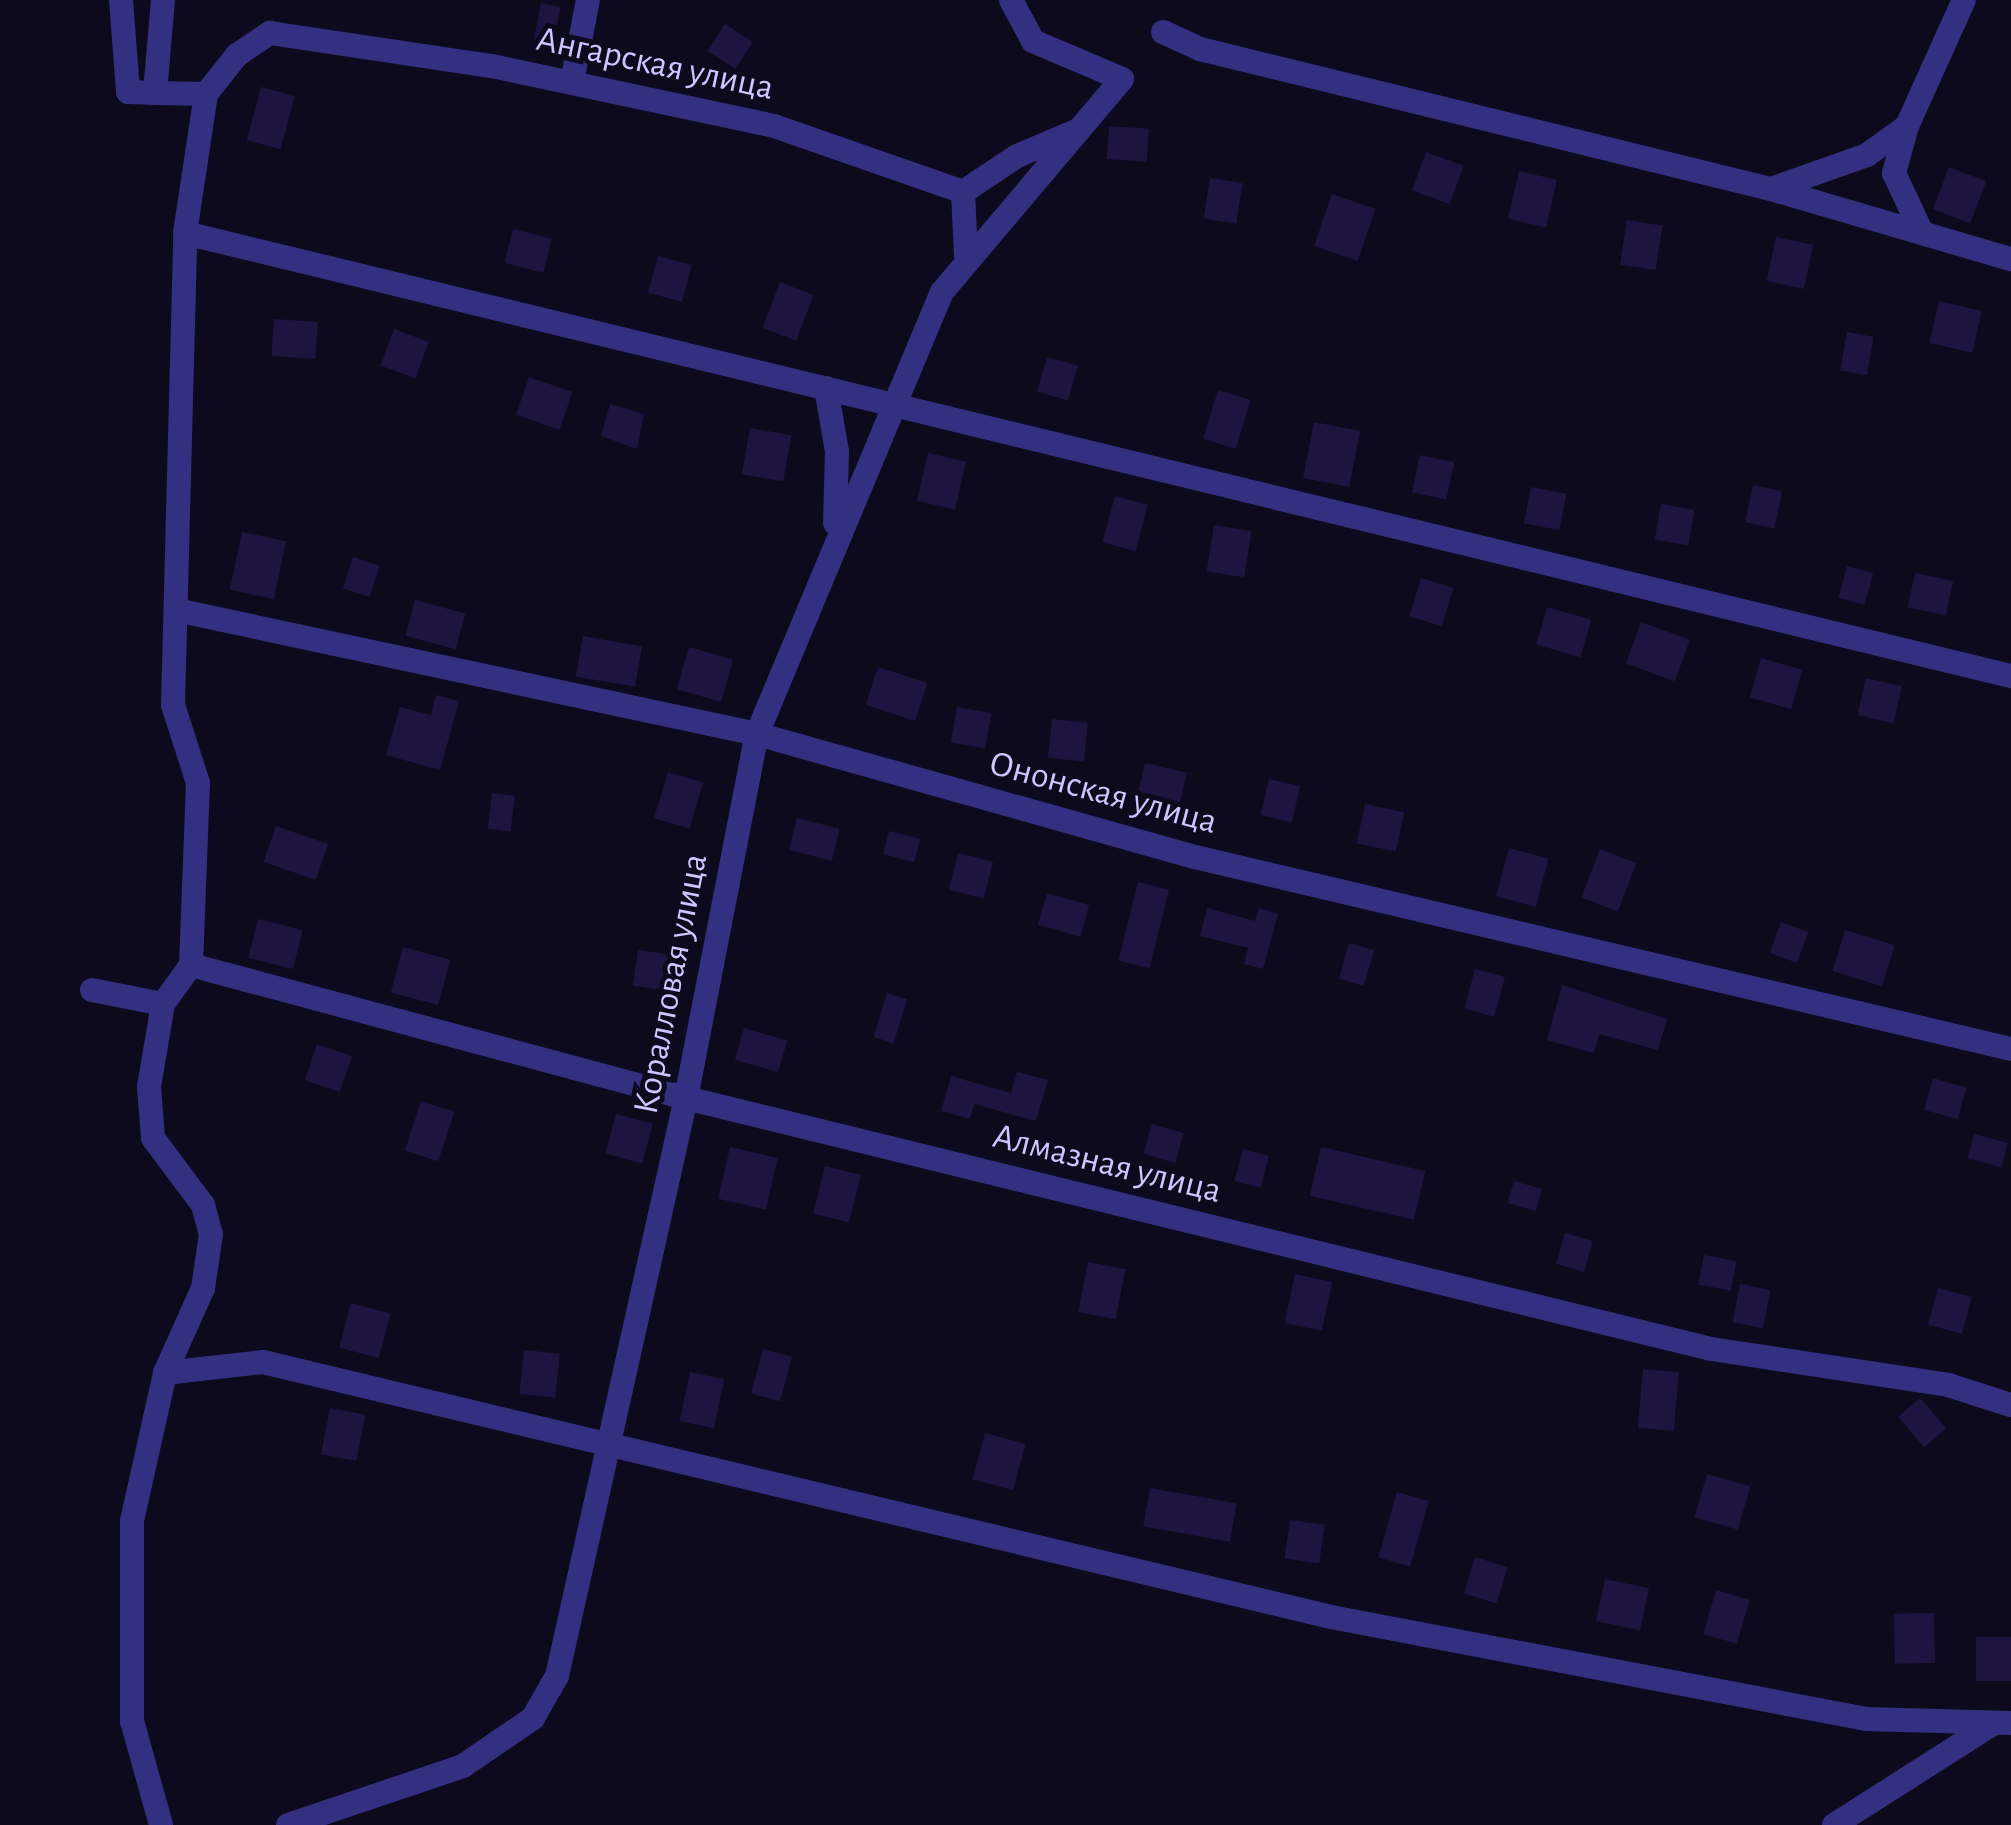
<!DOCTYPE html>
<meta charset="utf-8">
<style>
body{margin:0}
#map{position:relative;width:2011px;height:1825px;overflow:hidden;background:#0d0a1e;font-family:"Alegreya Sans",sans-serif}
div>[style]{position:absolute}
.building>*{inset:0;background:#1e1440;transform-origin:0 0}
.minor>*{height:24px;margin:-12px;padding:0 12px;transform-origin:12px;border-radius:12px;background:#343081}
span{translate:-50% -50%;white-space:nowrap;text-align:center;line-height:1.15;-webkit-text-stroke:10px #0d0a1e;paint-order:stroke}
.street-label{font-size:36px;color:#cec6ff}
</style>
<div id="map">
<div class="building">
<i style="left:541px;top:3px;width:20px;height:37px;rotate:11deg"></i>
<i style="left:725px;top:24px;width:33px;height:32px;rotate:33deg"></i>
<i style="left:261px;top:87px;width:35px;height:55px;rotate:15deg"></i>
<i style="left:1109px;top:126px;width:40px;height:33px;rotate:4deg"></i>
<i style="left:1426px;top:152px;width:40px;height:41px;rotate:20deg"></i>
<i style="left:1949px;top:167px;width:40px;height:45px;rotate:21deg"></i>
<i style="left:1519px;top:171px;width:39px;height:49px;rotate:13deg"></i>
<i style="left:1210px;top:178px;width:33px;height:41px;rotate:9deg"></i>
<i style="left:1332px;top:194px;width:46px;height:55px;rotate:19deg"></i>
<i style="left:1627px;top:220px;width:36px;height:45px;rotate:9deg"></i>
<i style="left:513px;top:229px;width:40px;height:35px;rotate:14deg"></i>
<i style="left:1776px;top:237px;width:38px;height:45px;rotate:12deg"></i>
<i style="left:658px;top:256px;width:35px;height:38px;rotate:15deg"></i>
<i style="left:780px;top:282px;width:36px;height:49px;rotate:21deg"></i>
<i style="left:1939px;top:301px;width:44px;height:43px;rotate:13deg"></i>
<i style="left:274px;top:319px;width:44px;height:37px;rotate:4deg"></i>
<i style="left:394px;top:329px;width:37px;height:39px;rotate:20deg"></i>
<i style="left:1847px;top:332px;width:27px;height:39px;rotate:10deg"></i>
<i style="left:1047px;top:357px;width:32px;height:36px;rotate:16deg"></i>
<i style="left:529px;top:377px;width:46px;height:40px;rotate:19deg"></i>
<i style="left:1218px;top:390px;width:34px;height:51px;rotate:17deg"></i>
<i style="clip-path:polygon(610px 404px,644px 414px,637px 449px,601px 436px)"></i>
<i style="left:1314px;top:422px;width:47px;height:57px;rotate:11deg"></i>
<i style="left:750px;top:428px;width:42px;height:47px;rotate:10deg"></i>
<i style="left:928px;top:453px;width:39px;height:49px;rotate:13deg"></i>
<i style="left:1420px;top:455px;width:35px;height:38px;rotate:12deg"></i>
<i style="left:1753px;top:485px;width:30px;height:38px;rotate:12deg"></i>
<i style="left:1531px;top:487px;width:36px;height:37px;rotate:11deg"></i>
<i style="left:1115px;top:496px;width:34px;height:48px;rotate:15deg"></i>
<i style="left:1661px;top:504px;width:34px;height:36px;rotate:10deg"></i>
<i style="left:1214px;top:525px;width:38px;height:47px;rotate:9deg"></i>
<i style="left:242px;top:532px;width:45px;height:59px;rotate:12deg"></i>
<i style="left:353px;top:557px;width:28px;height:33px;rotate:18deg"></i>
<i style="left:1847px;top:566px;width:27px;height:33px;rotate:15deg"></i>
<i style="left:1915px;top:573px;width:39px;height:35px;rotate:12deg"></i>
<i style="left:1421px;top:578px;width:34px;height:40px;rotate:17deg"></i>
<i style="left:415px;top:600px;width:52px;height:37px;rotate:15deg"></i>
<i style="left:1547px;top:607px;width:46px;height:39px;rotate:16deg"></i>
<i style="left:1641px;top:622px;width:52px;height:44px;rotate:20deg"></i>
<i style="left:583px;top:636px;width:60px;height:41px;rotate:10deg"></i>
<i style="left:689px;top:647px;width:46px;height:44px;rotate:16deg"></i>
<i style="left:1761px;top:658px;width:43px;height:41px;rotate:16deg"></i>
<i style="left:878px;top:667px;width:52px;height:40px;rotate:18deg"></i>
<i style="left:1866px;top:678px;width:37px;height:38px;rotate:13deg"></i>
<i style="clip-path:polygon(436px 695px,459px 701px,440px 770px,386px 755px,400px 707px,431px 715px)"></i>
<i style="left:957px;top:707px;width:35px;height:36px;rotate:10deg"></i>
<i style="left:1052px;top:719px;width:36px;height:39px;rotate:6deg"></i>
<i style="left:1145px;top:763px;width:43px;height:41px;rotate:13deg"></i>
<i style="left:668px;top:772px;width:37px;height:48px;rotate:17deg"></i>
<i style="left:1269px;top:779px;width:32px;height:37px;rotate:13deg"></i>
<i style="left:492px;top:793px;width:23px;height:36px;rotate:7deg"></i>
<i style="left:1365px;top:804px;width:40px;height:40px;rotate:12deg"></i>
<i style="left:797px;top:818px;width:44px;height:33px;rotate:14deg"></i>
<i style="left:276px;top:826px;width:55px;height:38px;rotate:19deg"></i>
<i style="left:889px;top:831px;width:32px;height:24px;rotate:14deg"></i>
<i style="left:1509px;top:848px;width:41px;height:50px;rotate:15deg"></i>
<i style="left:1600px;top:849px;width:39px;height:52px;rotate:21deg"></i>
<i style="left:958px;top:853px;width:36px;height:38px;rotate:14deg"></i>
<i style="left:1138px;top:882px;width:32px;height:81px;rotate:14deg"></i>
<i style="left:1047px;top:893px;width:44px;height:33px;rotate:16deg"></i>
<i style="clip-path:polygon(1207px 908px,1255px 921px,1259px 908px,1278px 914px,1263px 969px,1244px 964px,1248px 948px,1200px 936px)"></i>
<i style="left:258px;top:919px;width:46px;height:40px;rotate:14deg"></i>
<i style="left:1781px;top:922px;width:29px;height:33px;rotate:20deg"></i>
<i style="left:1845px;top:930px;width:52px;height:43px;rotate:17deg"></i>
<i style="left:1349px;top:943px;width:26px;height:37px;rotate:16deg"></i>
<i style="left:403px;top:947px;width:49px;height:47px;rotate:15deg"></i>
<i style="left:638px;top:950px;width:43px;height:36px;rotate:8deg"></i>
<i style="left:1475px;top:969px;width:31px;height:41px;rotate:15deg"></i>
<i style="clip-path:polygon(1562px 985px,1667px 1019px,1658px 1050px,1599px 1034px,1594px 1053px,1547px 1040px)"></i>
<i style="left:887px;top:993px;width:21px;height:46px;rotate:17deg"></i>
<i style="left:744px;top:1028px;width:45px;height:33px;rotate:16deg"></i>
<i style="left:317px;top:1044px;width:37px;height:38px;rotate:19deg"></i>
<i style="clip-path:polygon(1017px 1072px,1048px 1080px,1036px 1121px,974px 1104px,970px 1119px,941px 1111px,951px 1076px,1011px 1093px)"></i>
<i style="left:1933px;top:1078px;width:35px;height:33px;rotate:16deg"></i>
<i style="left:421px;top:1101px;width:35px;height:52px;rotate:18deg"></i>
<i style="left:616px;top:1114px;width:38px;height:41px;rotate:15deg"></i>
<i style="left:1152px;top:1124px;width:33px;height:31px;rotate:16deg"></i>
<i style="left:1974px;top:1134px;width:35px;height:25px;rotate:15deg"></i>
<i style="left:730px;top:1147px;width:49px;height:53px;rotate:13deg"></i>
<i style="left:1321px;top:1147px;width:107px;height:50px;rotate:13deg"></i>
<i style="left:1243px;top:1149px;width:27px;height:33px;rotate:15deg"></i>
<i style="left:825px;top:1166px;width:37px;height:49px;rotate:14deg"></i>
<i style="left:1514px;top:1181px;width:29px;height:23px;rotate:16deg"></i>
<i style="left:1565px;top:1233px;width:29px;height:32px;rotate:16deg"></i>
<i style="left:1704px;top:1255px;width:33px;height:30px;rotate:11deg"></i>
<i style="left:1088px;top:1262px;width:38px;height:51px;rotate:11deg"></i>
<i style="left:1295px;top:1274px;width:38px;height:50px;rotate:12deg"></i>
<i style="left:1740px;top:1284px;width:31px;height:39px;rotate:11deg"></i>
<i style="left:1938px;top:1288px;width:35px;height:38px;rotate:15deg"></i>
<i style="left:351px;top:1303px;width:41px;height:46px;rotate:15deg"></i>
<i style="left:763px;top:1349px;width:30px;height:46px;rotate:15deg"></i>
<i style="left:524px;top:1350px;width:36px;height:44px;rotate:6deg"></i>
<i style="left:1643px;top:1369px;width:36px;height:59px;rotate:5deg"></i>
<i style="left:690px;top:1372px;width:35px;height:50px;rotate:12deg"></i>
<i style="left:1920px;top:1398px;width:40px;height:29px;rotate:49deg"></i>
<i style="left:330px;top:1408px;width:36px;height:47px;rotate:11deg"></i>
<i style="left:985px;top:1433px;width:42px;height:48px;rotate:15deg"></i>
<i style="left:1707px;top:1474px;width:45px;height:45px;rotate:16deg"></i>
<i style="left:1150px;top:1488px;width:88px;height:39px;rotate:10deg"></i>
<i style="left:1397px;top:1492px;width:33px;height:68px;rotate:16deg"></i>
<i style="left:1290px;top:1520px;width:35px;height:39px;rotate:8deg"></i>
<i style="left:1475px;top:1557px;width:34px;height:38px;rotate:17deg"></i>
<i style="left:1605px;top:1579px;width:45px;height:43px;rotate:12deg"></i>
<i style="left:1716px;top:1590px;width:35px;height:46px;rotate:16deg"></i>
<i style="left:1934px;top:1613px;width:50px;height:40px;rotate:89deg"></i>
<i style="left:2011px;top:1637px;width:44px;height:35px;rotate:90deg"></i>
</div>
<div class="minor">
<i style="left:121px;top:0;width:92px;rotate:85.6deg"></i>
<i style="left:128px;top:92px;width:27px;rotate:2deg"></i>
<i style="left:1163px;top:32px;width:41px;rotate:24.7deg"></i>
<i style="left:1200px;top:49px;width:588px;rotate:13.78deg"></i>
<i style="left:1771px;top:189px;width:250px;rotate:16.3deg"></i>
<i style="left:572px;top:82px;width:84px;rotate:-79deg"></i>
<i style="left:206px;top:94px;width:50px;rotate:-51.5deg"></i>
<i style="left:237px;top:55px;width:40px;rotate:-34deg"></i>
<i style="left:270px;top:33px;width:224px;rotate:8.5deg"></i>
<i style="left:492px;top:66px;width:288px;rotate:12deg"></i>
<i style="left:774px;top:126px;width:200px;rotate:19.2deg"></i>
<i style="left:1907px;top:126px;width:49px;rotate:105.5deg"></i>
<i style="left:1894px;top:173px;width:66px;rotate:65deg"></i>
<i style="left:1771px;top:189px;width:102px;rotate:-19.5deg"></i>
<i style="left:1867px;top:155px;width:49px;rotate:-35.9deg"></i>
<i style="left:1907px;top:126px;width:138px;rotate:-65.7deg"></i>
<i style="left:963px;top:192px;width:65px;rotate:-33.7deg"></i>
<i style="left:1017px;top:156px;width:64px;rotate:-23deg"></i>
<i style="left:963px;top:192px;width:64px;rotate:87.3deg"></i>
<i style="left:185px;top:233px;width:1879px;rotate:13.64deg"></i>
<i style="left:826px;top:388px;width:65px;rotate:80.2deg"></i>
<i style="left:837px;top:452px;width:71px;rotate:91.6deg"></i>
<i style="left:176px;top:610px;width:594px;rotate:12.05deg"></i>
<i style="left:757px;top:734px;width:455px;rotate:15.7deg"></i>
<i style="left:1195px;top:857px;width:838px;rotate:13.24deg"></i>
<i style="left:191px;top:965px;width:513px;rotate:15.04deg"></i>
<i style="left:686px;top:1098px;width:1055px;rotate:13.76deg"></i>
<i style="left:1711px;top:1349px;width:240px;rotate:8.6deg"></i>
<i style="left:1948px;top:1385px;width:66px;rotate:17.6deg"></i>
<i style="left:92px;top:990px;width:72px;rotate:11.2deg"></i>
<i style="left:163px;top:1004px;width:84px;rotate:99.6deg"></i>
<i style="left:149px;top:1087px;width:51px;rotate:85.5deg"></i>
<i style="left:153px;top:1138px;width:84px;rotate:53.3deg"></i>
<i style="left:203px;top:1205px;width:30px;rotate:75deg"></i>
<i style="left:211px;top:1234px;width:55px;rotate:98.4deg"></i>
<i style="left:203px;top:1288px;width:93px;rotate:114.1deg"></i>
<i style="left:165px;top:1373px;width:152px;rotate:102.6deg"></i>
<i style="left:132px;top:1521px;width:200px;rotate:90deg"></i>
<i style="left:132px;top:1721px;width:108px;rotate:74.4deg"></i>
<i style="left:163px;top:1004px;width:48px;rotate:-54.3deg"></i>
<i style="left:191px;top:965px;width:182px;rotate:-87.8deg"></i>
<i style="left:198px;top:783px;width:82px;rotate:-107.8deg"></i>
<i style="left:173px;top:705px;width:472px;rotate:-88.5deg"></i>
<i style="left:185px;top:233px;width:141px;rotate:-81.4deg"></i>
<i style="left:206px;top:94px;width:51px;rotate:-178.9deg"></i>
<i style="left:155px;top:93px;width:93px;rotate:-85.1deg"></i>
<i style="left:165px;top:1373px;width:99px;rotate:-6.4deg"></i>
<i style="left:263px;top:1362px;width:1098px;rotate:13.43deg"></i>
<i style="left:1331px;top:1617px;width:545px;rotate:10.79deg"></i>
<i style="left:1866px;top:1719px;width:145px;rotate:1.6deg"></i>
<i style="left:288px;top:1825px;width:185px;rotate:-18.6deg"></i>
<i style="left:463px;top:1766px;width:85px;rotate:-34.4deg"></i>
<i style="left:533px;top:1718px;width:48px;rotate:-60.3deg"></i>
<i style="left:557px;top:1676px;width:592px;rotate:-77.42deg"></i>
<i style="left:686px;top:1098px;width:371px;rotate:-79deg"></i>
<i style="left:757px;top:734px;width:479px;rotate:-67.3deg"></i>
<i style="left:942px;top:292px;width:279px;rotate:-49.8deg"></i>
<i style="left:1122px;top:79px;width:97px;rotate:-156.9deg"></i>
<i style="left:1033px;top:41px;width:47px;rotate:-118.2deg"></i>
<i style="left:1834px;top:1825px;width:190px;rotate:-32.5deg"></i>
</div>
<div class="street-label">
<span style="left:655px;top:64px;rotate:12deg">Ангарская улица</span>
<span style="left:1103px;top:793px;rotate:15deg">Ононская улица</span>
<span style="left:671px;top:984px;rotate:-79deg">Коралловая улица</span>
<span style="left:1107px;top:1164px;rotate:14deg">Алмазная улица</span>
</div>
</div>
